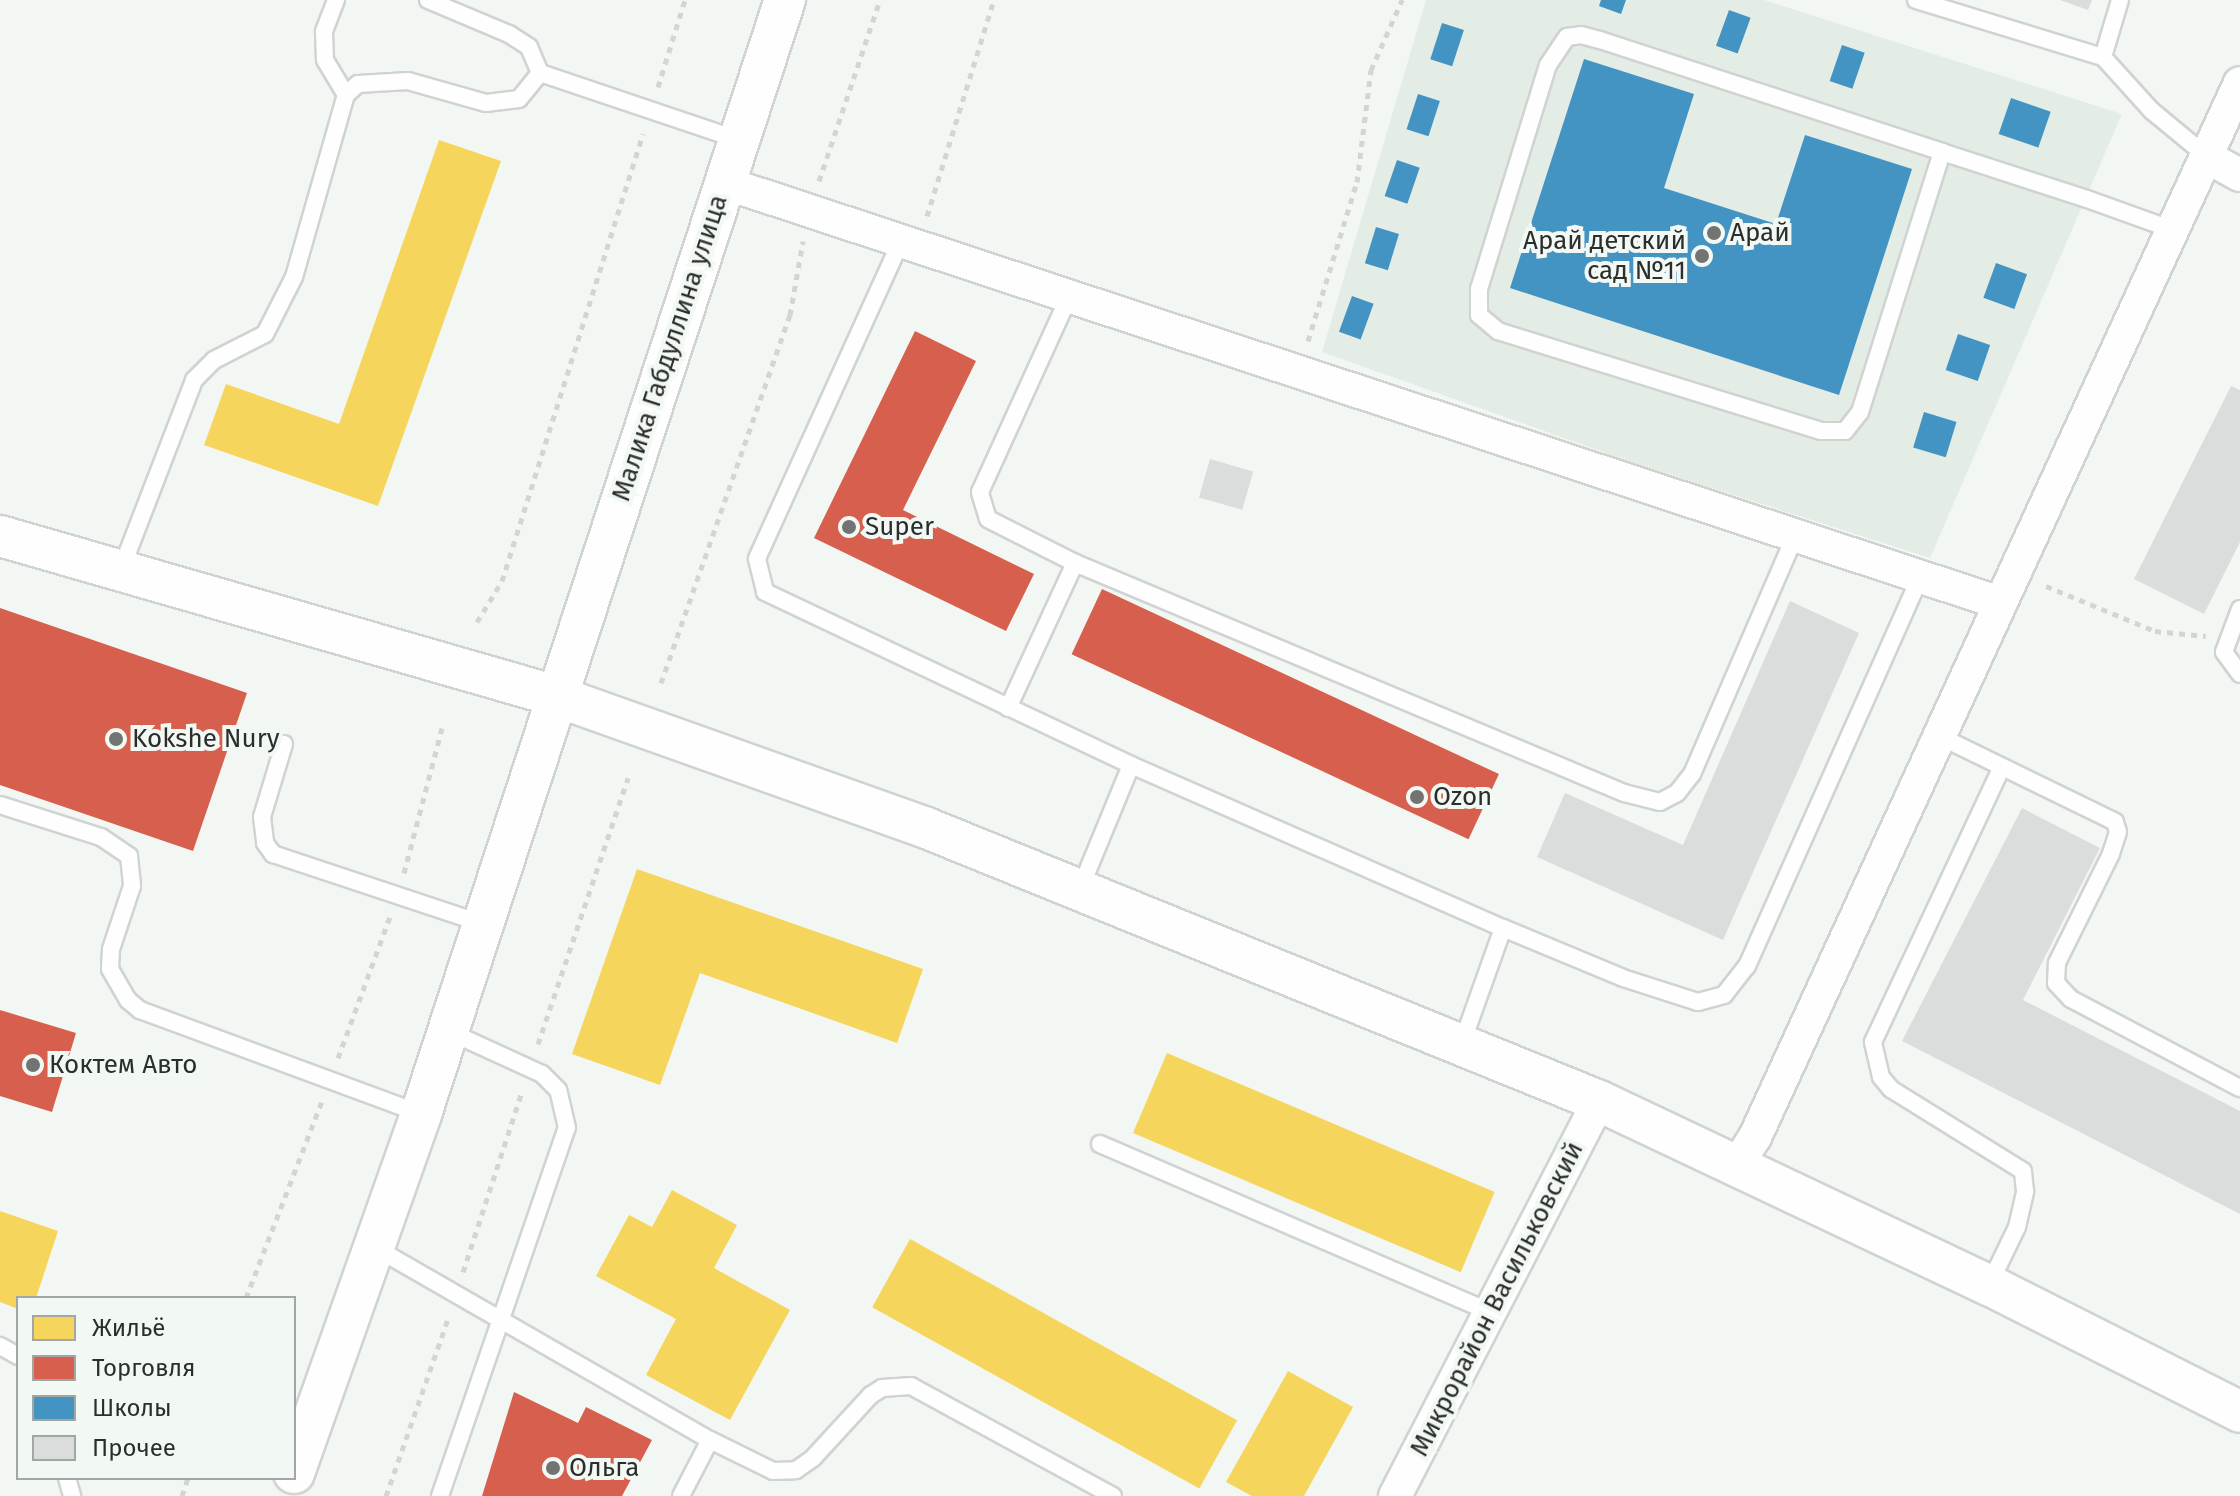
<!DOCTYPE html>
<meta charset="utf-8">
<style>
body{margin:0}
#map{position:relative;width:2240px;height:1496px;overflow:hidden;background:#f3f7f4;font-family:"Fira Sans",sans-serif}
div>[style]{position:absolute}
.built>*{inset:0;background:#e3ece5}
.homes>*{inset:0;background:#f6d55c;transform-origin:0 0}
.shops>*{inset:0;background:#d6604d;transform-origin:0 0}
.schools>*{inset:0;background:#4393c3;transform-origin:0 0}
.building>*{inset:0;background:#dadddb;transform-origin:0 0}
.path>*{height:5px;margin-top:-2.5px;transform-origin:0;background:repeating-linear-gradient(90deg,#d4d4d4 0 6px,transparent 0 12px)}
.roads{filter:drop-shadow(2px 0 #d0d3d1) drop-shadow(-2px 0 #d0d3d1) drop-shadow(0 2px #d0d3d1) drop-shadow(0 -2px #d0d3d1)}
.service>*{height:16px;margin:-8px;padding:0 8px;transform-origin:8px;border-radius:8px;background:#fdfefd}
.minor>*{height:32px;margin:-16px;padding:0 16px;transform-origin:16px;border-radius:16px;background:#fdfefd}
.tertiary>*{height:40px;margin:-20px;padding:0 20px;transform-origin:20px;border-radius:20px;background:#fdfefd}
.dots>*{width:22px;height:22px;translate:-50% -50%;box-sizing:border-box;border:4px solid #f2f8f3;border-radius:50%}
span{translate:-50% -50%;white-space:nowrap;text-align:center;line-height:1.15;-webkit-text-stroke:8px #f2f8f3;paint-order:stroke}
.poi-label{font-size:26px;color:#2c2e2c}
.left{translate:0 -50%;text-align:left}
.right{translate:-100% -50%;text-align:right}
.street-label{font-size:26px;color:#2c2e2c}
.legend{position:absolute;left:16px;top:1296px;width:280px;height:184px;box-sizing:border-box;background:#f2f8f3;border:2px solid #a3a7a3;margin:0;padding:10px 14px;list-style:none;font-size:24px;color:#2c2e2c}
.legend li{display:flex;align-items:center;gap:16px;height:40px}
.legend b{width:40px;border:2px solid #a3a7a3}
</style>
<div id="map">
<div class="built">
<i style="clip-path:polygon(1426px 0,1764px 0,2122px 114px,1930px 558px,1634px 463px,1322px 352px)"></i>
</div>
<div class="homes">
<i style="clip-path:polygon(439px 140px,501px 161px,378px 506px,204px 445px,226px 384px,339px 424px)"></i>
<i style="clip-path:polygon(637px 869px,923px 969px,897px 1043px,700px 973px,660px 1085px,572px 1054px)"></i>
<i style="left:1167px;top:1053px;width:356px;height:87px;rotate:23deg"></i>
<i style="clip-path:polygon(672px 1190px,737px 1225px,714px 1268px,790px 1310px,730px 1420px,646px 1375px,676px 1319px,596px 1276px,629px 1215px,652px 1227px)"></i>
<i style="clip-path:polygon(0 1211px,58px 1231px,36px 1298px,18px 1298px,18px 1309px,0 1302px)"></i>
<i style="left:910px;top:1239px;width:374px;height:78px;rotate:29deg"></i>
<i style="clip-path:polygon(1288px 1371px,1353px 1407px,1304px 1496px,1252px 1496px,1226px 1482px)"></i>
</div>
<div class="shops">
<i style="clip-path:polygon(915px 331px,976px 361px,903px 510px,1034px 574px,1006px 631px,814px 538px)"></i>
<i style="left:1102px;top:589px;width:438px;height:72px;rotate:25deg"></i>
<i style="clip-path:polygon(0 608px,247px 693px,193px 851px,0 785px)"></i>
<i style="clip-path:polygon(0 1010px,76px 1033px,52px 1112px,0 1096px)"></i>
<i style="clip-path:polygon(514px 1392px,578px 1423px,586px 1407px,652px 1440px,622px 1496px,482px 1496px)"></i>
</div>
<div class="schools">
<i style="clip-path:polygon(1601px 0,1626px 0,1621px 14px,1599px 6px)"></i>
<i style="left:1729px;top:10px;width:23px;height:38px;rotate:20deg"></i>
<i style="left:1442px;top:23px;width:23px;height:38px;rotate:18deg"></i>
<i style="left:1842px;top:45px;width:24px;height:38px;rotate:19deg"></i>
<i style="clip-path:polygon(1584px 59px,1694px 94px,1664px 188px,1776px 224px,1805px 135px,1912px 169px,1839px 395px,1510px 288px)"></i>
<i style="left:1418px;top:94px;width:23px;height:37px;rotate:18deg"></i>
<i style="left:2011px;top:98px;width:42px;height:38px;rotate:19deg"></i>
<i style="left:1397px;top:160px;width:24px;height:38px;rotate:19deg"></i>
<i style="left:1376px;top:227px;width:24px;height:38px;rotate:17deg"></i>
<i style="left:1996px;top:263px;width:33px;height:37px;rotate:20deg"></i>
<i style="left:1352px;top:296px;width:23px;height:38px;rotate:20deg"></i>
<i style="left:1958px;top:334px;width:34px;height:38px;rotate:19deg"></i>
<i style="left:1924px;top:412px;width:34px;height:37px;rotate:17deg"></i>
</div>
<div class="building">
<i style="clip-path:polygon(2060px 0,2092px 0,2088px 10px)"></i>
<i style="clip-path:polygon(2231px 386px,2240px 390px,2240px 542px,2204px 614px,2134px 579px)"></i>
<i style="left:1210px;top:459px;width:45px;height:40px;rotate:16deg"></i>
<i style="clip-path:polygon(1790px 601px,1859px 633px,1723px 940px,1537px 857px,1565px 793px,1683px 845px)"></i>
<i style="clip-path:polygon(2022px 808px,2100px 848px,2023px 1000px,2240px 1111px,2240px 1214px,1902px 1041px)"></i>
</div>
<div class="path">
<i style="left:658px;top:87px;width:91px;rotate:-72.8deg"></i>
<i style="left:819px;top:181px;width:191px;rotate:-71.4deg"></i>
<i style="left:927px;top:216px;width:226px;rotate:-72.8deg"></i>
<i style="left:1308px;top:341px;width:166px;rotate:-72.9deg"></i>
<i style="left:1357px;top:182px;width:113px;rotate:-82.9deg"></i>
<i style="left:1371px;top:70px;width:77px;rotate:-66.1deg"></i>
<i style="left:2046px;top:586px;width:118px;rotate:22.4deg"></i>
<i style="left:2155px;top:631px;width:51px;rotate:5.6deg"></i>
<i style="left:477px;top:622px;width:48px;rotate:-58.6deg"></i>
<i style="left:502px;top:581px;width:469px;rotate:-72.5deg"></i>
<i style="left:661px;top:683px;width:390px;rotate:-70.7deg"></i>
<i style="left:790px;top:315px;width:75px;rotate:-80deg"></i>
<i style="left:404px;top:873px;width:150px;rotate:-75.3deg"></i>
<i style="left:538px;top:1044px;width:281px;rotate:-71.3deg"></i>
<i style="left:338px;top:1058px;width:150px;rotate:-69.8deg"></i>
<i style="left:463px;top:1272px;width:190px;rotate:-71.9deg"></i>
<i style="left:246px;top:1298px;width:211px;rotate:-68.9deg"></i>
<i style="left:182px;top:1496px;width:19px;rotate:-72deg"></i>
<i style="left:386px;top:1496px;width:191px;rotate:-70.7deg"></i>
</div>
<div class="roads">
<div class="service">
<i style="left:336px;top:0;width:34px;rotate:111deg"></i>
<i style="left:324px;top:32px;width:28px;rotate:88deg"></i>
<i style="left:325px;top:60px;width:41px;rotate:59deg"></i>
<i style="left:428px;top:0;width:88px;rotate:22.8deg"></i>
<i style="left:509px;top:34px;width:24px;rotate:33deg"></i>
<i style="left:529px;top:47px;width:28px;rotate:67deg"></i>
<i style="left:540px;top:73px;width:210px;rotate:18.6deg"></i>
<i style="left:1916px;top:0;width:195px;rotate:17deg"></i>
<i style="left:2103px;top:57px;width:73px;rotate:47.8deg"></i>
<i style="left:2152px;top:111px;width:74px;rotate:39.5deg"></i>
<i style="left:2103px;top:57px;width:59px;rotate:-73.4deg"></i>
<i style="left:1942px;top:152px;width:273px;rotate:107.5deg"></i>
<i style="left:1860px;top:412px;width:24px;rotate:128deg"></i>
<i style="left:1845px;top:431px;width:24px;rotate:180deg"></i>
<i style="left:1821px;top:431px;width:338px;rotate:-162.8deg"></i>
<i style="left:1498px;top:331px;width:25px;rotate:-140deg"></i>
<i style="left:1479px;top:315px;width:26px;rotate:-90deg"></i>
<i style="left:1479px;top:289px;width:234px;rotate:-72.9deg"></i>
<i style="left:1548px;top:65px;width:34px;rotate:-56deg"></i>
<i style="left:1567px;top:37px;width:14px;rotate:-8deg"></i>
<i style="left:1581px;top:35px;width:20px;rotate:15deg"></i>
<i style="left:1600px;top:40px;width:360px;rotate:18.1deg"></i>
<i style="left:1942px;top:152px;width:152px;rotate:18deg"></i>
<i style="left:2087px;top:199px;width:91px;rotate:19.8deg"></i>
<i style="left:901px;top:241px;width:349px;rotate:114.4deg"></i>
<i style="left:757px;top:559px;width:34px;rotate:76deg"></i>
<i style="left:765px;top:592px;width:405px;rotate:25.3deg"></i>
<i style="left:1131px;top:765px;width:406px;rotate:23.7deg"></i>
<i style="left:1503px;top:928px;width:122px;rotate:109.6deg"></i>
<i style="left:1075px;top:563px;width:595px;rotate:22.73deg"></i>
<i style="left:1624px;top:793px;width:37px;rotate:14deg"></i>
<i style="left:1660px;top:802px;width:19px;rotate:-28deg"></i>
<i style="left:1677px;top:793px;width:24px;rotate:-52deg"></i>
<i style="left:1692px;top:774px;width:259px;rotate:-66.6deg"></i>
<i style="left:122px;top:567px;width:200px;rotate:-68.9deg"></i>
<i style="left:194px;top:380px;width:28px;rotate:-45deg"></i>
<i style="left:214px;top:360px;width:57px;rotate:-27deg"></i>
<i style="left:265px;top:334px;width:64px;rotate:-63deg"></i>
<i style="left:294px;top:277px;width:189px;rotate:-74.1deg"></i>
<i style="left:346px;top:95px;width:16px;rotate:-43deg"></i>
<i style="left:358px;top:84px;width:50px;rotate:-3.4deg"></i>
<i style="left:408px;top:81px;width:81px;rotate:15.8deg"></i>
<i style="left:486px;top:103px;width:33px;rotate:-7deg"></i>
<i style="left:519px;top:99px;width:33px;rotate:-51deg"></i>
<i style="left:2240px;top:609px;width:46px;rotate:110.4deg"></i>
<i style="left:2224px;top:652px;width:27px;rotate:54deg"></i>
<i style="left:1008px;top:708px;width:160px;rotate:-65.2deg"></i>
<i style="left:1075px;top:563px;width:97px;rotate:-153.2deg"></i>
<i style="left:988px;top:519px;width:28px;rotate:-107deg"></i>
<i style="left:980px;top:492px;width:214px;rotate:-65.5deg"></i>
<i style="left:1937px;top:735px;width:198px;rotate:26deg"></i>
<i style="left:2115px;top:822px;width:10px;rotate:73deg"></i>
<i style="left:2118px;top:832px;width:23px;rotate:108deg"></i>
<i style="left:2111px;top:854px;width:122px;rotate:116.4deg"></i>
<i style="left:2057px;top:963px;width:20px;rotate:93deg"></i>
<i style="left:2056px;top:983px;width:22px;rotate:47deg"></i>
<i style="left:2071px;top:999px;width:191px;rotate:27.8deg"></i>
<i style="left:284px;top:744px;width:76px;rotate:106.8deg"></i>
<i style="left:262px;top:817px;width:26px;rotate:83deg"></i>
<i style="left:265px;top:843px;width:14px;rotate:54deg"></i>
<i style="left:273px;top:854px;width:221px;rotate:18.4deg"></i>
<i style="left:0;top:805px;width:106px;rotate:17.6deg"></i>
<i style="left:101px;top:837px;width:34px;rotate:34deg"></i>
<i style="left:129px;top:856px;width:30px;rotate:84deg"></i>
<i style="left:132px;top:886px;width:66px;rotate:108.4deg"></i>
<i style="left:111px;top:949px;width:20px;rotate:93deg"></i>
<i style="left:110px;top:969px;width:36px;rotate:60deg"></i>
<i style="left:128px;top:1000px;width:16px;rotate:40deg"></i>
<i style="left:140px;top:1010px;width:300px;rotate:20.3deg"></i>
<i style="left:1080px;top:889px;width:134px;rotate:-67.6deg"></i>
<i style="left:1503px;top:928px;width:130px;rotate:22.6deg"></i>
<i style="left:1623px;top:978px;width:79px;rotate:17.7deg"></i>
<i style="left:1698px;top:1002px;width:27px;rotate:-15deg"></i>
<i style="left:1724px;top:995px;width:37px;rotate:-52deg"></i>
<i style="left:1747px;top:966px;width:426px;rotate:-66deg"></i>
<i style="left:1100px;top:1144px;width:426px;rotate:23.3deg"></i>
<i style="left:374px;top:1247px;width:387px;rotate:29.9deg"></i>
<i style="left:710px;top:1440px;width:63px;rotate:117.4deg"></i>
<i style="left:1989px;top:1285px;width:64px;rotate:-64.2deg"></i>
<i style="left:2017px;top:1227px;width:37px;rotate:-77deg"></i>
<i style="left:2025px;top:1191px;width:20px;rotate:-96deg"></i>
<i style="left:2023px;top:1171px;width:155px;rotate:-148.2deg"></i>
<i style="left:1891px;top:1089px;width:16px;rotate:-130deg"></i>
<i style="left:1881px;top:1077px;width:36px;rotate:-103deg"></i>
<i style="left:1873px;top:1042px;width:302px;rotate:-64.9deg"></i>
<i style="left:0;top:1346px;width:21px;rotate:29deg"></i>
<i style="left:710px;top:1440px;width:70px;rotate:26.2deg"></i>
<i style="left:773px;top:1471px;width:23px;rotate:-2deg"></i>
<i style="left:796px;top:1470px;width:21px;rotate:-35deg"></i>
<i style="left:813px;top:1458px;width:86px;rotate:-47.4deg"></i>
<i style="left:871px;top:1395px;width:13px;rotate:-32deg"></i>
<i style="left:882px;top:1388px;width:29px;rotate:-4deg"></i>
<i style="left:911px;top:1386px;width:230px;rotate:28.6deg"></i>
<i style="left:67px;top:1478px;width:19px;rotate:74deg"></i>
<i style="left:440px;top:1496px;width:389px;rotate:-71deg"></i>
<i style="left:567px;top:1128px;width:39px;rotate:-103deg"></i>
<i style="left:558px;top:1090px;width:23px;rotate:-135deg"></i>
<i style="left:542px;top:1074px;width:103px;rotate:-155.4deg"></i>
</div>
<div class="minor">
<i style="left:2209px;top:158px;width:35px;rotate:29deg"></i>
<i style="left:725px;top:183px;width:1339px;rotate:18.23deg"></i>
<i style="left:1736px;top:1167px;width:36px;rotate:-58deg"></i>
<i style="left:1755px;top:1137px;width:1160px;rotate:-65.29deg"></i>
<i style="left:1395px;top:1496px;width:445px;rotate:-62.7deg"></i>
</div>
<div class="tertiary">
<i style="left:0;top:536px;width:579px;rotate:16.05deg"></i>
<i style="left:556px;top:696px;width:391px;rotate:19.6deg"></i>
<i style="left:924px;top:827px;width:728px;rotate:22.09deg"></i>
<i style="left:1599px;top:1101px;width:431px;rotate:25.3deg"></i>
<i style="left:1989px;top:1285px;width:281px;rotate:26.8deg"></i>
<i style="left:294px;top:1473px;width:381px;rotate:-70.5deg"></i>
<i style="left:421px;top:1114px;width:1172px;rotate:-71.91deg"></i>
</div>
</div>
<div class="dots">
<i style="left:1714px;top:233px;background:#727472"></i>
<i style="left:1702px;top:256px;background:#727472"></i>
<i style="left:849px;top:527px;background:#727472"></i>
<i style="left:116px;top:739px;background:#727472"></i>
<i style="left:1417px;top:797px;background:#727472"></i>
<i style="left:33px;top:1065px;background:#727472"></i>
<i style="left:553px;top:1468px;background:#727472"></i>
</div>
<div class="poi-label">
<span class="left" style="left:1730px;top:233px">Арай</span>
<span class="right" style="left:1686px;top:256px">Арай детский<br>сад №11</span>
<span class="left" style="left:865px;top:527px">Super</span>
<span class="left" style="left:132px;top:739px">Kokshe Nury</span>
<span class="left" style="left:1433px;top:797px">Ozon</span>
<span class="left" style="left:49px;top:1065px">Коктем Авто</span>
<span class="left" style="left:569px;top:1468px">Ольга</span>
</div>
<div class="street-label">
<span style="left:670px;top:348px;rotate:-72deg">Малика Габдуллина улица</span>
<span style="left:1497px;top:1299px;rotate:-63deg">Микрорайон Васильковский</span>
</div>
<ul class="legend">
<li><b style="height:22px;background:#f6d55c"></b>Жильё</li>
<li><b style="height:22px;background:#d6604d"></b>Торговля</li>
<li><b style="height:22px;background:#4393c3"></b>Школы</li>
<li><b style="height:22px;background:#dadddb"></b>Прочее</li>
</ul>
</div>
